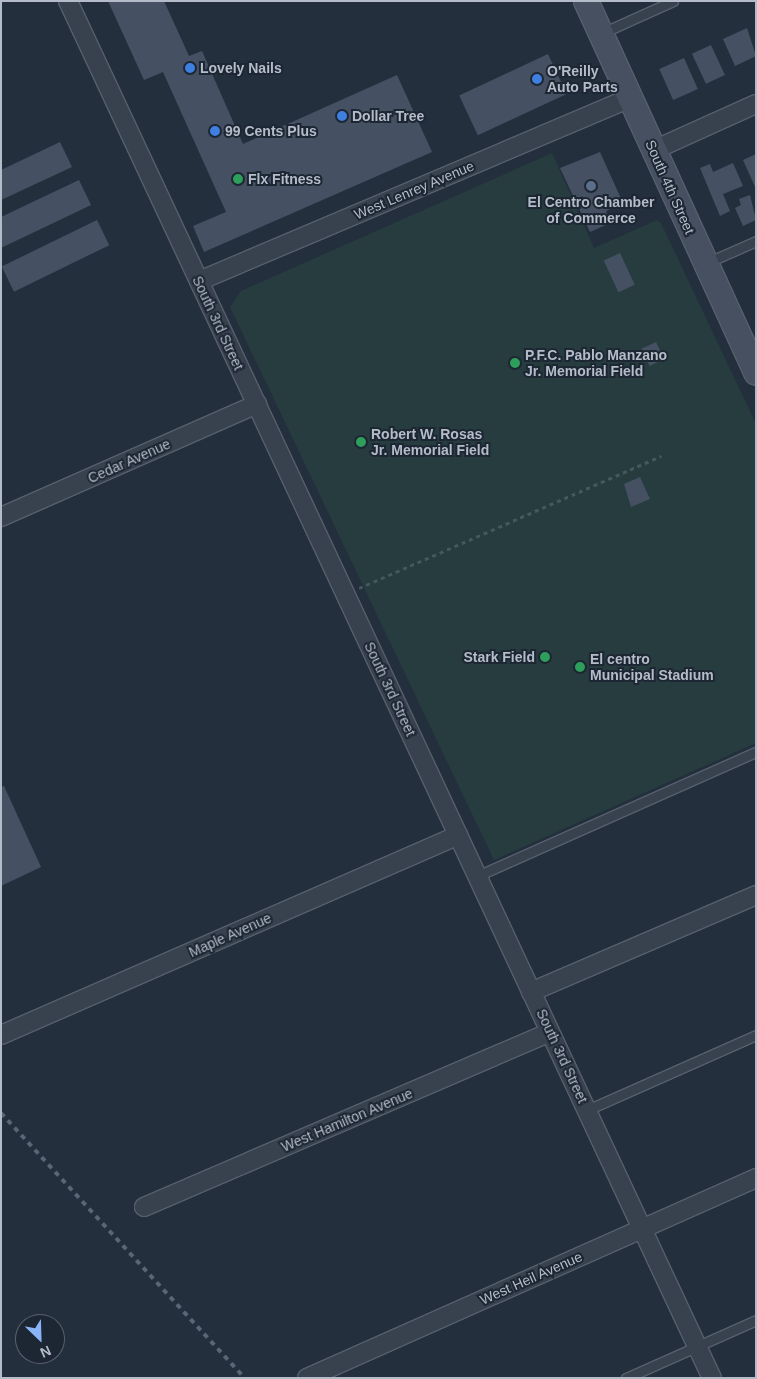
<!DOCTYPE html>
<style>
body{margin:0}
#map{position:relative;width:757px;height:1379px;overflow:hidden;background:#242f3e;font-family:Arial,sans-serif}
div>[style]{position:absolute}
.green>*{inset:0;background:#263c3f}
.building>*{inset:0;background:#455162;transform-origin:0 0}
.path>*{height:3px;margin-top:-1.5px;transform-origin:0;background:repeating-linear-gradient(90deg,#44595c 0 4px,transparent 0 8px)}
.roads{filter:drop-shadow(1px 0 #565f6c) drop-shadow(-1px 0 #565f6c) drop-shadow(0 1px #565f6c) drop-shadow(0 -1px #565f6c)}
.service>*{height:9px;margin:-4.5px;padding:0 4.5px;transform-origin:4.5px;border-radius:4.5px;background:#38414e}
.minor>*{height:18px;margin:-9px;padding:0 9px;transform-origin:9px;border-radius:9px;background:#38414e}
.secondary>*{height:24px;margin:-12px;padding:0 12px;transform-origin:12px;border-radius:12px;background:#465061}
.rail>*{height:4px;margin-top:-2px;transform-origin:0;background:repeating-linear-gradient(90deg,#5a6575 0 5px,transparent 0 10px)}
.dots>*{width:14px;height:14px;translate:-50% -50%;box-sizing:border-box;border:2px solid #1d2633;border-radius:50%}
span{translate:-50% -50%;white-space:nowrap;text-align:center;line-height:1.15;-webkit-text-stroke:4px #1d2633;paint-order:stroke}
.poi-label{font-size:14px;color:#b4bcc9;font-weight:700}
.left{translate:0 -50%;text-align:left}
.right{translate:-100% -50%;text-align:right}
.street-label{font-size:14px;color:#b4bcc9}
.frame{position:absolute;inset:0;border:2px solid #b4bcc9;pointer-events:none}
.north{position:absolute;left:15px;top:1314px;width:50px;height:50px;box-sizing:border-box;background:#1d2633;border:1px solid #59626f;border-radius:50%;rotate:156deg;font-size:14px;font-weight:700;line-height:20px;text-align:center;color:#b4bcc9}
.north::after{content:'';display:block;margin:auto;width:18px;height:22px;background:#8ab4f8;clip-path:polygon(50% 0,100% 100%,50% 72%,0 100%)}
</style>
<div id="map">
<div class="green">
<i style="clip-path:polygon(552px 153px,594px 248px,657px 220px,661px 223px,756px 424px,756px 743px,494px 860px,230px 307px,241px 291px)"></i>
</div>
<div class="building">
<i style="clip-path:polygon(108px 1px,164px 1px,189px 56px,202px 51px,243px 144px,397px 75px,432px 152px,204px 252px,193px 226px,226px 212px,163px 72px,144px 80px)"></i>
<i style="clip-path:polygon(747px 28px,756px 56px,735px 66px,723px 39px)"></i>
<i style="left:711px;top:45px;width:33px;height:21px;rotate:65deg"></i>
<i style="left:548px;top:54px;width:44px;height:98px;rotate:65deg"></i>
<i style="left:684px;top:58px;width:34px;height:27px;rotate:66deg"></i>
<i style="clip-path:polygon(60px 142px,72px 167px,1px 200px,1px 170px)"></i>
<i style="clip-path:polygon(600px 152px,623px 203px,606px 211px,610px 223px,590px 232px,560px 168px)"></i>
<i style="clip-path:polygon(756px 154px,756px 189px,743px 160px)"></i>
<i style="clip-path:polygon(733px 163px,743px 186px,723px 194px,730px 211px,720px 216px,700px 168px,710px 164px,713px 172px)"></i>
<i style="clip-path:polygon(79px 180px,91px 205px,1px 248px,1px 217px)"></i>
<i style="clip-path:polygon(750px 195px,756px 220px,743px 226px,735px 208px,741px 205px,739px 199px)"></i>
<i style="left:97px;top:220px;width:28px;height:106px;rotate:64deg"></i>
<i style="left:620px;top:253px;width:35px;height:18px;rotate:65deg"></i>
<i style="left:656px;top:342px;width:19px;height:16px;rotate:65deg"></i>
<i style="clip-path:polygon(640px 477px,650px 499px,631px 507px,624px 484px)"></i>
<i style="clip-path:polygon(4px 786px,41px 867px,1px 886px,1px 787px)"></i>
</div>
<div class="path">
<i style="left:359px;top:588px;width:330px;rotate:-23.6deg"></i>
</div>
<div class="roads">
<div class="service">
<i style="left:602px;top:33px;width:78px;rotate:-24.3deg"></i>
<i style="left:706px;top:263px;width:55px;rotate:-23.7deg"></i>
<i style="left:477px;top:876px;width:305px;rotate:-24deg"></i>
<i style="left:587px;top:1110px;width:185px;rotate:-23.9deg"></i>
<i style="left:626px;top:1378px;width:142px;rotate:-24deg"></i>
</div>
<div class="minor">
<i style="left:68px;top:1px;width:1520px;rotate:64.94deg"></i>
<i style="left:654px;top:150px;width:112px;rotate:-24.3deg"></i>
<i style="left:199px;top:281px;width:468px;rotate:-23deg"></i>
<i style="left:1px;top:517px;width:280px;rotate:-23.8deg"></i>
<i style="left:531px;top:992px;width:245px;rotate:-23.3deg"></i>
<i style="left:1px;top:1035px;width:499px;rotate:-23.6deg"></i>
<i style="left:144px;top:1207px;width:442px;rotate:-23.3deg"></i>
<i style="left:307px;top:1378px;width:492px;rotate:-24deg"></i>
</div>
<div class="secondary">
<i style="left:586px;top:1px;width:409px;rotate:65.4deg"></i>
</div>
</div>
<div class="rail">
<i style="left:1px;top:1113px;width:360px;rotate:47.4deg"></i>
</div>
<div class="dots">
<i style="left:190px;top:68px;background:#3f7fe0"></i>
<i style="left:537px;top:79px;background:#3f7fe0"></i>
<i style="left:342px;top:116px;background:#3f7fe0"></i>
<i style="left:215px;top:131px;background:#3f7fe0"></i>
<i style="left:238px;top:179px;background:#2e9e5b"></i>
<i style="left:591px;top:186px;background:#5c6f8a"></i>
<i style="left:515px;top:363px;background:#2e9e5b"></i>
<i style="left:361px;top:442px;background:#2e9e5b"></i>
<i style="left:545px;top:657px;background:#2e9e5b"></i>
<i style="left:580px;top:667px;background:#2e9e5b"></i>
</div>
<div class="poi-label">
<span class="left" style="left:200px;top:68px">Lovely Nails</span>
<span class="left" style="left:547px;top:79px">O'Reilly<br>Auto Parts</span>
<span class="left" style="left:352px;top:116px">Dollar Tree</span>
<span class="left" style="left:225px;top:131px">99 Cents Plus</span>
<span class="left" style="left:248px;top:179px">Flx Fitness</span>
<span style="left:591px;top:210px">El Centro Chamber<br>of Commerce</span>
<span class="left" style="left:525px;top:363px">P.F.C. Pablo Manzano<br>Jr. Memorial Field</span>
<span class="left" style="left:371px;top:442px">Robert W. Rosas<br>Jr. Memorial Field</span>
<span class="right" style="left:535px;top:657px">Stark Field</span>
<span class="left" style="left:590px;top:667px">El centro<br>Municipal Stadium</span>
</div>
<div class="street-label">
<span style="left:670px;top:187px;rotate:66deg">South 4th Street</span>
<span style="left:414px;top:190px;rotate:-23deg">West Lenrey Avenue</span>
<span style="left:218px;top:323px;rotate:65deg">South 3rd Street</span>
<span style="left:129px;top:461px;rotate:-24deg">Cedar Avenue</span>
<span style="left:390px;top:689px;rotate:65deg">South 3rd Street</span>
<span style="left:230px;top:935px;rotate:-24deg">Maple Avenue</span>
<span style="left:562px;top:1056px;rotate:65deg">South 3rd Street</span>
<span style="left:347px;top:1120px;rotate:-23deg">West Hamilton Avenue</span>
<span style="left:531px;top:1278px;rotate:-24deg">West Heil Avenue</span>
</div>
<div class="frame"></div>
<div class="north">N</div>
</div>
